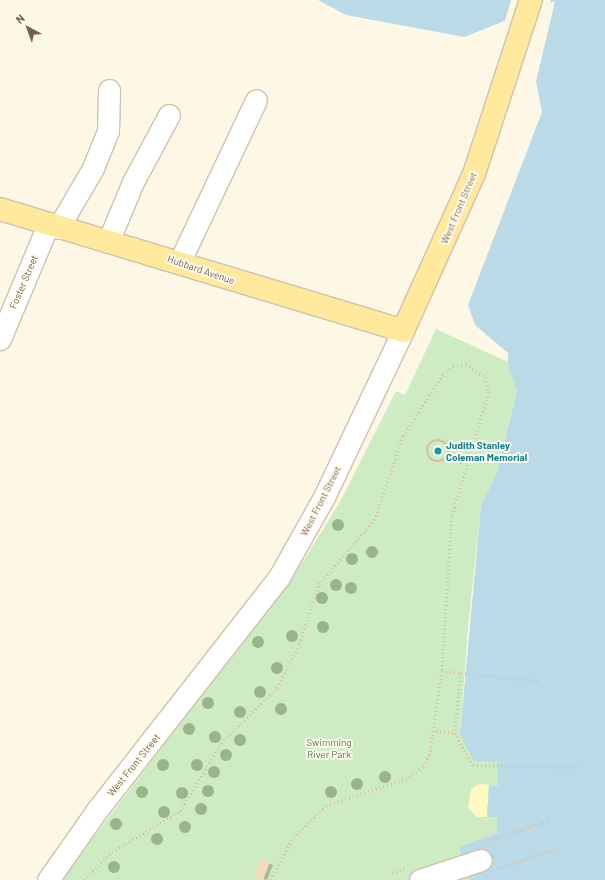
<!DOCTYPE html>
<style>
body{margin:0}
#map{position:relative;width:605px;height:880px;overflow:hidden;background:#fdf8e6;font-family:Barlow,sans-serif}
div>[style]{position:absolute}
.green>*{inset:0;background:#ceecc4}
.sand>*{inset:0;background:#fefac0}
.water>*{inset:0;background:#badae8}
.pier>*{inset:0;background:#fdf8e6}
.shadow>*{inset:0;background:#0003}
.building>*{inset:0;background:#f4dbbd}
.path>*{height:2.5px;margin-top:-1.25px;transform-origin:0;background:repeating-linear-gradient(90deg,#dabf9f 0 1px,transparent 0 4px)}
.path>.ring{margin:-1.25px;padding:0;box-sizing:content-box;background:none;border:2.5px solid #dabf9f;border-radius:50%}
.roads{filter:drop-shadow(1px 0 #d0c1ab) drop-shadow(-1px 0 #d0c1ab) drop-shadow(0 1px #d0c1ab) drop-shadow(0 -1px #d0c1ab)}
.minor>*{height:21px;margin:-10.5px;padding:0 10.5px;transform-origin:10.5px;border-radius:10.5px;background:#fff}
.major>*{height:22px;margin:-11px;padding:0 11px;transform-origin:11px;border-radius:11px;background:#fee99d}
.trees>*{width:12px;height:12px;margin:-6px;border-radius:50%;background:#9bb58b}
.dots>*{width:11px;height:11px;translate:-50% -50%;box-sizing:border-box;border:2px solid #fffbee;border-radius:50%}
span{translate:-50% -50%;white-space:nowrap;text-align:center;line-height:1.15;-webkit-text-stroke:4px #fffbee;paint-order:stroke}
.street-label{font-size:10px;color:#786149}
.culture-label{font-size:10px;color:#0d838f;font-weight:700}
.left{translate:0 -50%;text-align:left}
.park-label{font-size:10px;color:#4a7f41}
.north{position:absolute;left:8px;top:8px;width:40px;height:40px;-webkit-text-stroke:3px #fffbee;paint-order:stroke;rotate:319deg;font-size:11px;font-weight:700;line-height:16px;text-align:center;color:#786149}
.north::after{content:'';display:block;margin:auto;width:14px;height:18px;background:#786149;clip-path:polygon(50% 0,100% 100%,50% 72%,0 100%)}
</style>
<div id="map">
<div class="green">
<i style="clip-path:polygon(436px 329px,508px 362px,517px 389px,497px 472px,481px 506px,468px 628px,460px 734px,498px 762px,498px 786px,489px 785px,488px 817px,497px 817px,497px 833px,459px 847px,470px 880px,61px 880px,304px 560px,341px 500px,396px 391px,405px 395px)"></i>
</div>
<div class="sand">
<i style="clip-path:polygon(480px 784px,489px 785px,487px 817px,477px 817px,468px 808px,471px 789px)"></i>
</div>
<div class="water">
<i style="clip-path:polygon(318px 0,605px 0,605px 880px,470px 880px,459px 847px,497px 833px,497px 817px,487px 817px,489px 785px,498px 786px,498px 762px,474px 761px,460px 734px,481px 506px,497px 472px,517px 390px,508px 366px,508px 353px,475px 325px,468px 305px,542px 112px,536px 82px,555px 1px,464px 37px,346px 15px)"></i>
</div>
<div class="pier">
<i style="clip-path:polygon(511px 0,551px 0,549px 5px,504px 24px)"></i>
</div>
<div class="shadow">
<i style="clip-path:polygon(461px 455px,464px 457px,462px 464px,455px 462px)"></i>
<i style="clip-path:polygon(261px 860px,273px 865px,267px 880px,255px 877px)"></i>
</div>
<div class="building">
<i style="clip-path:polygon(454px 451px,462px 454px,458px 464px,451px 461px)"></i>
<i style="clip-path:polygon(261px 859px,270px 862px,263px 880px,253px 877px)"></i>
</div>
<div class="path">
<i class="ring" style="left:427px;top:440px;width:19.5px;height:19.5px"></i>
<i style="left:444px;top:442px;width:4px;rotate:-34deg"></i>
<i style="left:447px;top:440px;width:5px;rotate:53deg"></i>
<i style="left:450px;top:444px;width:12px;rotate:85deg"></i>
<i style="left:451px;top:456px;width:17px;rotate:13deg"></i>
<i style="left:442px;top:671px;width:19px;rotate:6deg"></i>
<i style="left:461px;top:673px;width:60px;rotate:95.7deg"></i>
<i style="left:455px;top:733px;width:37px;rotate:61deg"></i>
<i style="left:473px;top:765px;width:106px;rotate:1.1deg"></i>
<i style="left:461px;top:673px;width:78px;rotate:5.9deg"></i>
<i style="left:436px;top:731px;width:19px;rotate:6deg"></i>
<i style="left:486px;top:841px;width:65px;rotate:-17.9deg"></i>
<i style="left:497px;top:869px;width:64px;rotate:-19.3deg"></i>
<i style="left:392px;top:873px;width:14px;rotate:-21deg"></i>
<i style="left:84px;top:880px;width:40px;rotate:-45deg"></i>
<i style="left:112px;top:852px;width:79px;rotate:-31.1deg"></i>
<i style="left:180px;top:811px;width:79px;rotate:-58.9deg"></i>
<i style="left:221px;top:743px;width:78px;rotate:-44.5deg"></i>
<i style="left:277px;top:688px;width:49px;rotate:-63.4deg"></i>
<i style="left:299px;top:644px;width:63px;rotate:-71.6deg"></i>
<i style="left:319px;top:584px;width:84px;rotate:-49.3deg"></i>
<i style="left:374px;top:520px;width:89px;rotate:-71deg"></i>
<i style="left:403px;top:436px;width:74px;rotate:-57.2deg"></i>
<i style="left:443px;top:374px;width:13px;rotate:-39deg"></i>
<i style="left:453px;top:366px;width:13px;rotate:-9deg"></i>
<i style="left:466px;top:364px;width:23px;rotate:34deg"></i>
<i style="left:485px;top:377px;width:16px;rotate:75deg"></i>
<i style="left:489px;top:392px;width:130px;rotate:106.5deg"></i>
<i style="left:452px;top:517px;width:154px;rotate:93.7deg"></i>
<i style="left:442px;top:671px;width:85px;rotate:98.1deg"></i>
<i style="left:430px;top:755px;width:14px;rotate:120deg"></i>
<i style="left:423px;top:767px;width:20px;rotate:143deg"></i>
<i style="left:407px;top:779px;width:85px;rotate:161.6deg"></i>
<i style="left:326px;top:806px;width:48px;rotate:135deg"></i>
<i style="left:292px;top:840px;width:45px;rotate:117.7deg"></i>
</div>
<div class="roads">
<div class="minor">
<i style="left:58px;top:228px;width:69px;rotate:-59.7deg"></i>
<i style="left:93px;top:168px;width:40px;rotate:-68deg"></i>
<i style="left:108px;top:131px;width:41px;rotate:-88.6deg"></i>
<i style="left:108px;top:242px;width:65px;rotate:-67.4deg"></i>
<i style="left:133px;top:182px;width:76px;rotate:-61.8deg"></i>
<i style="left:179px;top:263px;width:180px;rotate:-64.7deg"></i>
<i style="left:0;top:339px;width:124px;rotate:-67.2deg"></i>
<i style="left:48px;top:880px;width:85px;rotate:-55deg"></i>
<i style="left:97px;top:810px;width:296px;rotate:-52deg"></i>
<i style="left:279px;top:577px;width:92px;rotate:-60.6deg"></i>
<i style="left:324px;top:497px;width:184px;rotate:-64.6deg"></i>
<i style="left:420px;top:880px;width:64px;rotate:-18.2deg"></i>
</div>
<div class="major">
<i style="left:0;top:209px;width:421px;rotate:16.8deg"></i>
<i style="left:403px;top:331px;width:172px;rotate:-65.7deg"></i>
<i style="left:474px;top:174px;width:183px;rotate:-71.9deg"></i>
</div>
</div>
<div class="trees">
<i style="left:338px;top:525px"></i>
<i style="left:372px;top:552px"></i>
<i style="left:352px;top:559px"></i>
<i style="left:336px;top:585px"></i>
<i style="left:351px;top:588px"></i>
<i style="left:322px;top:598px"></i>
<i style="left:323px;top:627px"></i>
<i style="left:292px;top:636px"></i>
<i style="left:258px;top:642px"></i>
<i style="left:277px;top:668px"></i>
<i style="left:260px;top:692px"></i>
<i style="left:208px;top:703px"></i>
<i style="left:281px;top:709px"></i>
<i style="left:240px;top:712px"></i>
<i style="left:189px;top:729px"></i>
<i style="left:215px;top:737px"></i>
<i style="left:240px;top:740px"></i>
<i style="left:226px;top:755px"></i>
<i style="left:163px;top:765px"></i>
<i style="left:197px;top:765px"></i>
<i style="left:214px;top:772px"></i>
<i style="left:385px;top:777px"></i>
<i style="left:357px;top:784px"></i>
<i style="left:208px;top:791px"></i>
<i style="left:142px;top:792px"></i>
<i style="left:331px;top:792px"></i>
<i style="left:182px;top:793px"></i>
<i style="left:201px;top:809px"></i>
<i style="left:164px;top:812px"></i>
<i style="left:116px;top:824px"></i>
<i style="left:185px;top:827px"></i>
<i style="left:157px;top:839px"></i>
<i style="left:114px;top:867px"></i>
</div>
<div class="dots">
<i style="left:438px;top:451px;background:#0f9aa8"></i>
</div>
<div class="street-label">
<span style="left:459px;top:208px;rotate:-67deg">West Front Street</span>
<span style="left:201px;top:270px;rotate:19deg">Hubbard Avenue</span>
<span style="left:24px;top:282px;rotate:-67deg">Foster Street</span>
<span style="left:321px;top:501px;rotate:-63deg">West Front Street</span>
<span style="left:134px;top:765px;rotate:-51deg">West Front Street</span>
</div>
<div class="culture-label">
<span class="left" style="left:446px;top:451px">Judith Stanley<br>Coleman Memorial</span>
</div>
<div class="park-label">
<span style="left:329px;top:748px">Swimming<br>River Park</span>
</div>
<div class="north">N</div>
</div>
